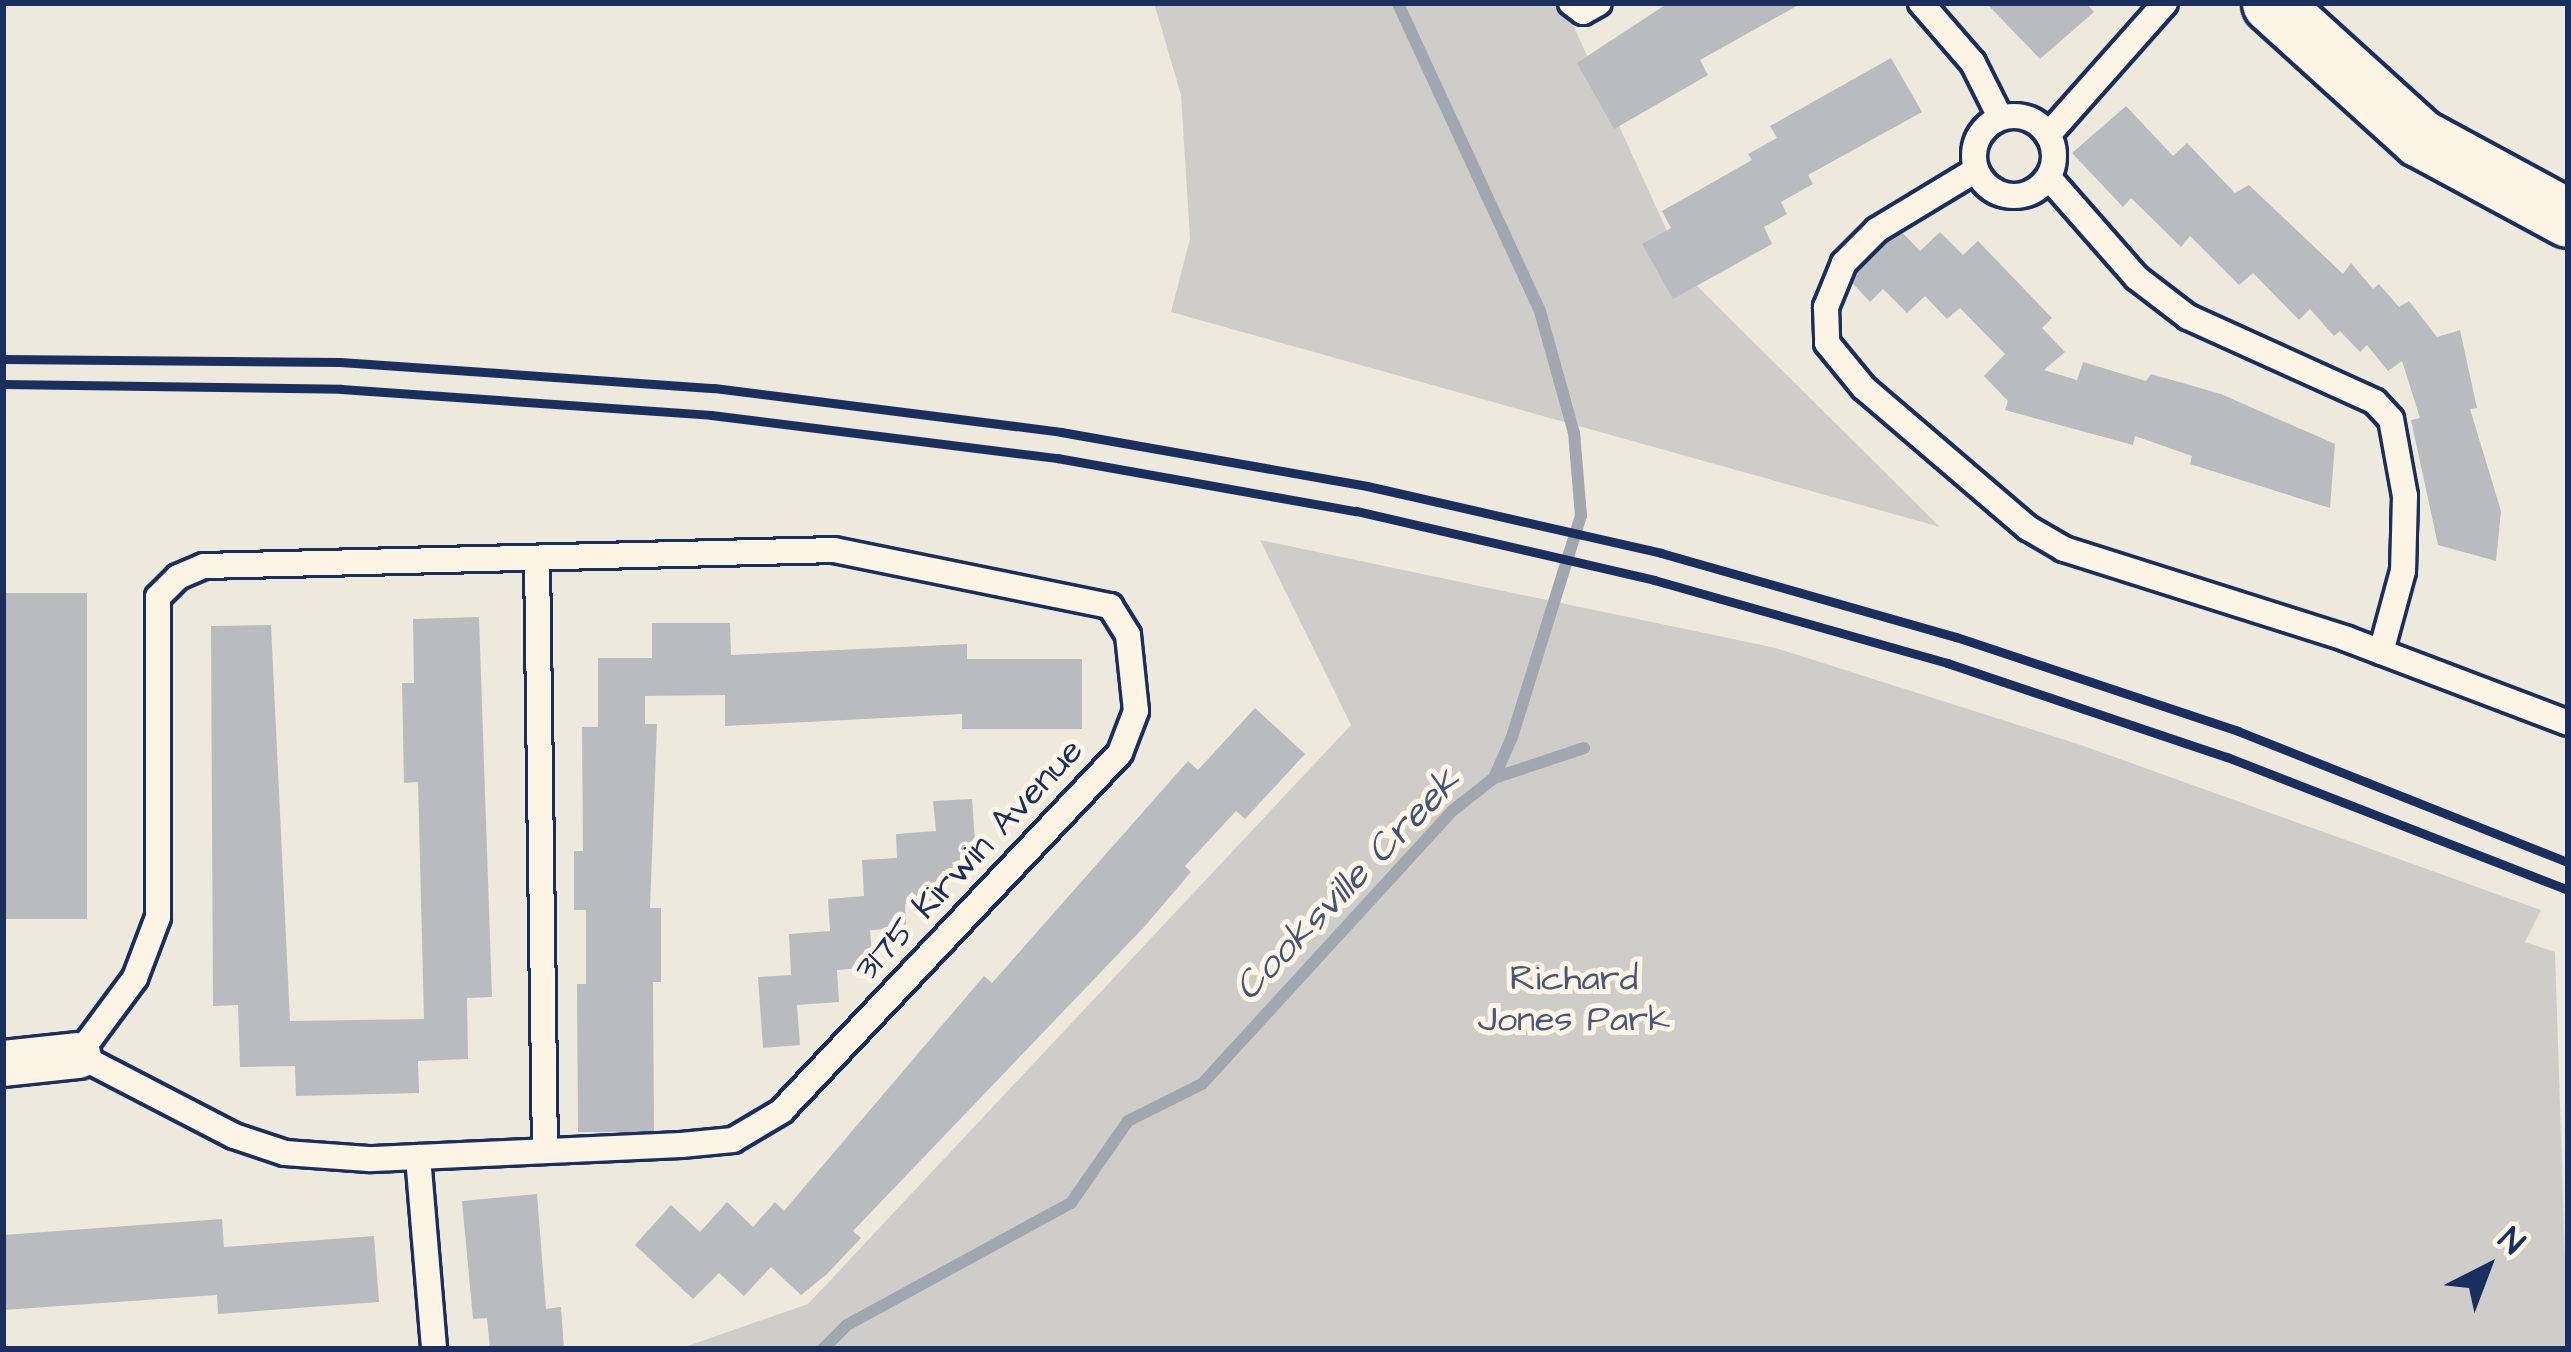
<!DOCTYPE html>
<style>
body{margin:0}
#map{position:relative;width:2571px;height:1352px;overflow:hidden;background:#eee9dd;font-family:"Architects Daughter",sans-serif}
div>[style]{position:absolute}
.green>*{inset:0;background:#cfcdca}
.stream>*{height:12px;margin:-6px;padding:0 6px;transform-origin:6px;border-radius:6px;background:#a2a7af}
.building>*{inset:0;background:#babbbe;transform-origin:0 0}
.roads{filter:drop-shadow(3px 0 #1b2f5e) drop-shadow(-3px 0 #1b2f5e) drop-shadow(0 3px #1b2f5e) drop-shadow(0 -3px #1b2f5e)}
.service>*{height:24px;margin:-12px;padding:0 12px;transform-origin:12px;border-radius:12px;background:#fcf5e5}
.service>.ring{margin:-12px;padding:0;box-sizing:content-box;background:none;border:24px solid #fcf5e5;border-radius:50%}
.minor>*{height:45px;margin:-22.5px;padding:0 22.5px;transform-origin:22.5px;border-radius:22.5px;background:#fcf5e5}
.tertiary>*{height:57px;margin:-28.5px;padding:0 28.5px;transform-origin:28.5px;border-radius:28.5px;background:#fcf5e5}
.rail>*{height:9px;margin:-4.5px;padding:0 4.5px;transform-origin:4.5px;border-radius:4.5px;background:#1b2f5e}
span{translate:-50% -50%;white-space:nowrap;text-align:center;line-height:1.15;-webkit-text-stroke:10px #fcf5e5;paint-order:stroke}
.street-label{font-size:36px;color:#1b2f5e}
.park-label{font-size:36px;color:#485679}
.water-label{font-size:39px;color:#445376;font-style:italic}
.frame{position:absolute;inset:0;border:6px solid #1b2f5e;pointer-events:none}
.north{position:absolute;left:2427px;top:1208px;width:120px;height:120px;-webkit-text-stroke:9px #fcf5e5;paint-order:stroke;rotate:42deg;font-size:33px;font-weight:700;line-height:48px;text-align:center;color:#1b2f5e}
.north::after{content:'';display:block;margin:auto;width:42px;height:54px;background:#1b2f5e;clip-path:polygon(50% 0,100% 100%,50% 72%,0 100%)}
</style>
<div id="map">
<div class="green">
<i style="clip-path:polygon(1154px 3px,1563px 3px,1688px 277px,1940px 527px,1171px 312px,1190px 239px,1181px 95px)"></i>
<i style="clip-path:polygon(1260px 540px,1776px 648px,2078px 744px,2541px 910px,2525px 942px,2555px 952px,2568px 1349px,679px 1349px,808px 1304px,1351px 725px)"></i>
</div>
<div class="stream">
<i style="left:1494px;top:778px;width:95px;rotate:-18.4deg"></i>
<i style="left:823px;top:1349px;width:34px;rotate:-45deg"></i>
<i style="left:847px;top:1325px;width:255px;rotate:-28.6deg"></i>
<i style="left:1071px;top:1203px;width:100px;rotate:-55.2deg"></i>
<i style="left:1128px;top:1121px;width:83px;rotate:-26.6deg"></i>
<i style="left:1202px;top:1084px;width:370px;rotate:-47.5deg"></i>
<i style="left:1452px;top:811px;width:53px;rotate:-38.2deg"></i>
<i style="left:1494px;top:778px;width:45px;rotate:-66.3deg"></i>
<i style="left:1512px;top:737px;width:232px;rotate:-72.7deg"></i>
<i style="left:1581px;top:516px;width:83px;rotate:-94.8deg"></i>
<i style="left:1574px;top:433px;width:127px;rotate:-105.6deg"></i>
<i style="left:1540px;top:311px;width:339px;rotate:-114.8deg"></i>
</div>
<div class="building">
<i style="clip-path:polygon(1668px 3px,1802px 3px,1700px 60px,1708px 75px,1614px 129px,1577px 63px)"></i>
<i style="clip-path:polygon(2086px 3px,2094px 12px,2040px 59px,1989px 6px)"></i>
<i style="clip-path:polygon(1891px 58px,1922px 112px,1808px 175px,1813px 184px,1781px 202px,1787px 214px,1764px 227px,1772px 244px,1673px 299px,1642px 244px,1671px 228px,1662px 211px,1752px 160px,1748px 154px,1777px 138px,1770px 126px)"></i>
<i style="clip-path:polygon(2126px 106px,2173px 156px,2187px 143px,2235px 193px,2249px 185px,2343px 274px,2351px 263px,2373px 289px,2379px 284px,2399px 307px,2409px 301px,2437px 337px,2460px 330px,2477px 408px,2470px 409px,2501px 511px,2496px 561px,2438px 545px,2411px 420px,2420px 418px,2402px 361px,2388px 371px,2367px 345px,2360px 352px,2340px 331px,2334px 336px,2310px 309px,2299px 320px,2253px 273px,2239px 285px,2190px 236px,2181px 247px,2131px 198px,2123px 207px,2072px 153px)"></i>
<i style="clip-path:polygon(1896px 226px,1920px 251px,1940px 232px,1963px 255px,1978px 241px,2052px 318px,2042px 328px,2065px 352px,2044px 370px,2077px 380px,2083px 362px,2146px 381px,2151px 374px,2221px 394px,2335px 444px,2330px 508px,2190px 464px,2192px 456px,2135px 436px,2133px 445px,2005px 410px,2008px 401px,1984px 376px,2005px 354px,1960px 308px,1947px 319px,1925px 296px,1907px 313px,1883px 289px,1870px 302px,1845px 275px)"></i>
<i style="left:87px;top:593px;width:326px;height:81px;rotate:90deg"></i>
<i style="clip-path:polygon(479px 617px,492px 997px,467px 998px,468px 1059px,418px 1061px,419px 1093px,296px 1096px,295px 1066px,240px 1067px,238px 1005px,213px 1006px,211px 626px,271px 625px,290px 1021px,424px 1019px,418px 782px,404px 783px,402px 683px,414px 683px,413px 619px)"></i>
<i style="clip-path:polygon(652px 623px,730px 623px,731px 655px,967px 644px,967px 659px,1082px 659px,1082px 729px,962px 729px,962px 714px,725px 726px,725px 695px,645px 696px,645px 724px,657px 724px,650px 908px,661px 908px,661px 982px,653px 982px,654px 1132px,578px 1132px,577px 984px,586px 984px,586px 910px,574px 910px,574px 851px,583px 851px,582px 727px,598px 727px,598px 658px,652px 658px)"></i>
<i style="clip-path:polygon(1255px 708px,1305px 754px,1245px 819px,1236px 811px,1185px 866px,1191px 872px,1145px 926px,853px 1231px,861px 1238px,827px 1274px,801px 1295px,771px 1267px,744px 1296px,719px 1273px,693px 1299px,635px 1245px,671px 1205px,700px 1232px,727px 1202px,753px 1227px,775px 1202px,784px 1211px,984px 976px,992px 983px,1188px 761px,1198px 770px)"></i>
<i style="clip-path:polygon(972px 799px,977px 870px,942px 871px,944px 902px,905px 904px,906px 928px,870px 930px,873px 967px,837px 970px,839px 1002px,797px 1005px,800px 1045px,763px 1048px,758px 977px,791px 975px,789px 934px,830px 931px,828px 899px,864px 896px,862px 860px,897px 858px,896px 834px,936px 831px,933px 801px)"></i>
<i style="clip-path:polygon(537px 1194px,546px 1309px,561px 1307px,564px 1349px,490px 1349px,487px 1318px,473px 1319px,462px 1201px)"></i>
<i style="clip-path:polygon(222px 1219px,224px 1247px,374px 1236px,379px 1302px,218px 1314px,217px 1295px,3px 1310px,3px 1235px)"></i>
</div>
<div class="roads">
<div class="service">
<i style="left:1571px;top:3px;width:15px;rotate:37deg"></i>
<i style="left:1583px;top:12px;width:18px;rotate:-29deg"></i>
<i style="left:1921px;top:3px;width:79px;rotate:49.1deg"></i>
<i style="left:1973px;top:63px;width:60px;rotate:63.4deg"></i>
<i class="ring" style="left:1974px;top:116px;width:56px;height:56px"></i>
<i style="left:2048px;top:135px;width:176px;rotate:-48.4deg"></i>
<i style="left:1976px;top:170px;width:116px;rotate:148.8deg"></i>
<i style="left:1877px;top:230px;width:47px;rotate:135deg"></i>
<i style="left:1844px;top:263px;width:48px;rotate:112.2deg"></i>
<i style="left:1826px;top:307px;width:36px;rotate:88deg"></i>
<i style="left:1827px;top:343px;width:58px;rotate:50.6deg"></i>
<i style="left:1864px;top:388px;width:216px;rotate:40.5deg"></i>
<i style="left:2028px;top:528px;width:42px;rotate:30.3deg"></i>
<i style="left:2064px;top:549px;width:297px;rotate:17.6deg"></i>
<i style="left:2347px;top:639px;width:236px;rotate:20.8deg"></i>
<i style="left:2049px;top:178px;width:133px;rotate:48.7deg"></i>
<i style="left:2137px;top:278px;width:64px;rotate:37.4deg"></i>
<i style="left:2188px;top:317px;width:205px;rotate:24.4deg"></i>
<i style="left:2375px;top:402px;width:23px;rotate:47deg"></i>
<i style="left:2391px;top:419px;width:78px;rotate:79.7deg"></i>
<i style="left:2405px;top:496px;width:75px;rotate:91.5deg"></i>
<i style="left:2403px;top:571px;width:84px;rotate:105.2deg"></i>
<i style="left:834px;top:550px;width:282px;rotate:11.5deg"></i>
<i style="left:1110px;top:606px;width:34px;rotate:58deg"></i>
<i style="left:1128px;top:635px;width:76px;rotate:84deg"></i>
<i style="left:1136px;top:711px;width:45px;rotate:110.9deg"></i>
<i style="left:1120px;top:753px;width:492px;rotate:133.4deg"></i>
<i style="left:782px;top:1111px;width:57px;rotate:149.4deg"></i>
<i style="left:733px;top:1140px;width:52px;rotate:174.5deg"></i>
<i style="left:681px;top:1145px;width:313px;rotate:177.4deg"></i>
<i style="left:368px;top:1159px;width:83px;rotate:-175.9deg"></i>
<i style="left:285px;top:1153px;width:54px;rotate:-161.6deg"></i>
<i style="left:234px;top:1136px;width:176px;rotate:-152.6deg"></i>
<i style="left:78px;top:1055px;width:96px;rotate:-53.5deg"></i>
<i style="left:135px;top:978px;width:65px;rotate:-69.3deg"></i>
<i style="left:158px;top:917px;width:320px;rotate:-90deg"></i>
<i style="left:158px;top:597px;width:28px;rotate:-45deg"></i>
<i style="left:178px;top:577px;width:28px;rotate:-23deg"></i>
<i style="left:204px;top:566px;width:630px;rotate:-1.45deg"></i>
<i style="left:537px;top:558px;width:593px;rotate:89.23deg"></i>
<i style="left:418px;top:1157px;width:193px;rotate:85.2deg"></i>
</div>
<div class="minor">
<i style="left:3px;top:1063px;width:75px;rotate:-6.1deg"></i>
</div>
<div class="tertiary">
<i style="left:2271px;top:3px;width:201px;rotate:42.2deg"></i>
<i style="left:2420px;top:138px;width:168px;rotate:28.4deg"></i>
</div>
</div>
<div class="rail">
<i style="left:3px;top:359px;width:337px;rotate:0.5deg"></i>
<i style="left:340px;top:362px;width:375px;rotate:4deg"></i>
<i style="left:714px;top:388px;width:350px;rotate:7.2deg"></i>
<i style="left:1061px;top:432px;width:311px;rotate:10deg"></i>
<i style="left:1367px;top:486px;width:302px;rotate:12.8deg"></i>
<i style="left:1661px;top:553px;width:307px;rotate:15.9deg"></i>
<i style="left:1956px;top:637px;width:297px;rotate:18.4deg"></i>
<i style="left:2238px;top:731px;width:355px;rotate:21.7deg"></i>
<i style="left:3px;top:384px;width:338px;rotate:0.8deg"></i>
<i style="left:341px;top:389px;width:371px;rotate:4deg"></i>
<i style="left:711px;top:415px;width:349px;rotate:7.1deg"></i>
<i style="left:1057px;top:458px;width:304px;rotate:10.1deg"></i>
<i style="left:1356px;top:511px;width:306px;rotate:13deg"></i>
<i style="left:1654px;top:580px;width:305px;rotate:15.8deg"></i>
<i style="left:1947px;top:663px;width:295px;rotate:18.6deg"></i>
<i style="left:2227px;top:757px;width:366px;rotate:21.3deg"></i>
</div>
<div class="street-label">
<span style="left:969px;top:860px;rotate:-47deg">3175 Kirwin Avenue</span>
</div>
<div class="park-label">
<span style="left:1574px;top:999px">Richard<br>Jones Park</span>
</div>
<div class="water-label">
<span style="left:1348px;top:885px;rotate:-46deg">Cooksville Creek</span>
</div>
<div class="frame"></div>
<div class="north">N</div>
</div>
